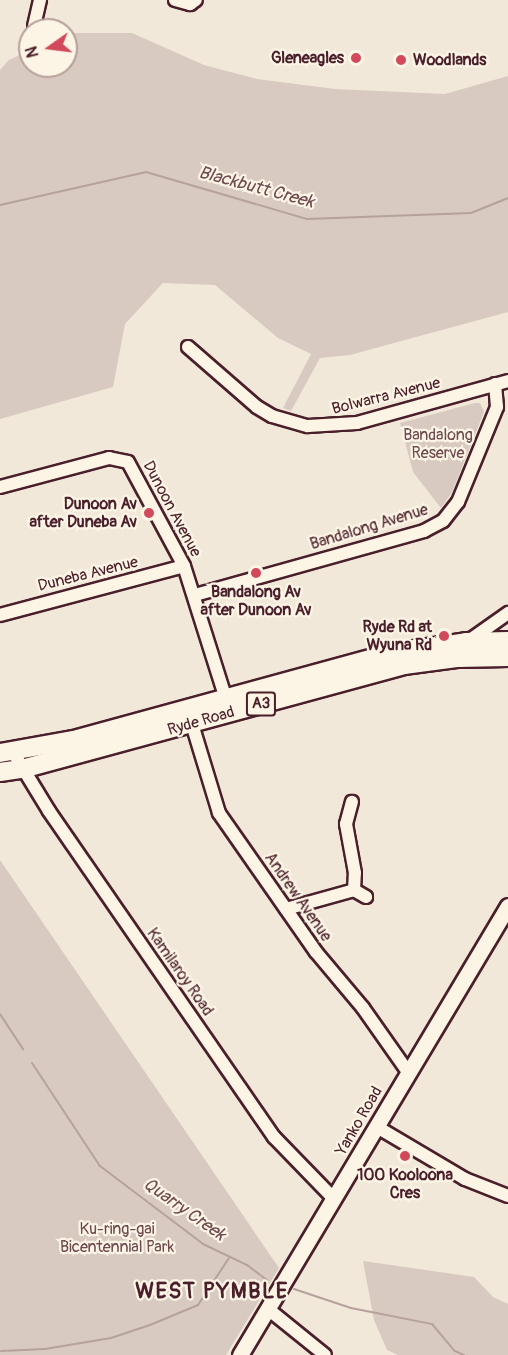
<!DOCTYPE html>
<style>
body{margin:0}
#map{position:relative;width:508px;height:1355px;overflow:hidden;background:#f1e8da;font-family:Pangolin,sans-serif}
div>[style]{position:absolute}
.green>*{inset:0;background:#d8cac0}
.stream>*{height:2px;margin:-1px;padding:0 1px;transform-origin:1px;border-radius:1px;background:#b6a19c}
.roads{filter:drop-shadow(2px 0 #4a1f2b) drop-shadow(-2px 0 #4a1f2b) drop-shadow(0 2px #4a1f2b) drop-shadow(0 -2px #4a1f2b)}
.minor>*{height:12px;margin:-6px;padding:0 6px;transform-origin:6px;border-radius:6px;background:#fcf5e5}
.major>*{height:15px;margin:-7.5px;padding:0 7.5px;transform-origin:7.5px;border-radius:7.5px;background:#fcf5e5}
.highway>*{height:18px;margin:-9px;padding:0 9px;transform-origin:9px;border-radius:9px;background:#fcf5e5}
.dots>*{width:16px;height:16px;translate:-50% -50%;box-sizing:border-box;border:3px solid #fcf5e5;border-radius:50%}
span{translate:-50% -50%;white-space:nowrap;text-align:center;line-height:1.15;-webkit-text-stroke:4.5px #fcf5e5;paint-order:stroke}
.shield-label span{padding:2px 4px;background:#fcf5e5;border:2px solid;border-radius:4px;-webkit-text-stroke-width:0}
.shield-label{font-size:15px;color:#4a1f2b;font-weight:700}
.poi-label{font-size:16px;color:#4a1f2b;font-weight:700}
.right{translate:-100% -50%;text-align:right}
.left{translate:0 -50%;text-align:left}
.street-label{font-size:16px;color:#4a1f2b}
.park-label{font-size:16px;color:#6e4a50}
.water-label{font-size:18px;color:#704c53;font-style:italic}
.district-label{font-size:22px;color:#4a1f2b;font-weight:700;letter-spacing:1.5px}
.north{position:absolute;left:18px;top:18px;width:60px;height:60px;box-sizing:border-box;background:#fcf5e5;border:2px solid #b59f9b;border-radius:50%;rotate:256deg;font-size:16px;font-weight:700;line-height:24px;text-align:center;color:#4a1f2b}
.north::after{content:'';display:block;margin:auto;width:21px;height:27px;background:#d1495b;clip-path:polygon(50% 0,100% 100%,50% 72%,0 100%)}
</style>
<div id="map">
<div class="green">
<i style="clip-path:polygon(66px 33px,132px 33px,204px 65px,257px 79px,335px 89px,445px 94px,508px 76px,508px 312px,350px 355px,320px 358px,291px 411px,283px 408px,311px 354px,278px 338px,215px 285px,163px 283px,125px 324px,113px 387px,0 419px,0 70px,9px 60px,30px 50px,30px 66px,66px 66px)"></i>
<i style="clip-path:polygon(475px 403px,480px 403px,484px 412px,452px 492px,441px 508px,413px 472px,400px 423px)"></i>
<i style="clip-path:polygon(0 860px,279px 1268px,226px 1355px,0 1355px)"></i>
<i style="clip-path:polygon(363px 1261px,474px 1277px,493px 1297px,508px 1304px,508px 1355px,398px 1355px,387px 1350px,374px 1320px)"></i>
</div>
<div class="stream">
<i style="left:0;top:205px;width:150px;rotate:-12.7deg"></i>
<i style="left:146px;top:172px;width:168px;rotate:16.3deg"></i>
<i style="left:307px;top:219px;width:164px;rotate:-2.1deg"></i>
<i style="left:471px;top:213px;width:40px;rotate:-22deg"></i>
<i style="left:0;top:1014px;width:42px;rotate:56.7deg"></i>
<i style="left:32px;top:1063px;width:123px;rotate:56.6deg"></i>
<i style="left:100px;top:1166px;width:129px;rotate:37.1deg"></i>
<i style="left:203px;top:1244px;width:49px;rotate:25.5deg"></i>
<i style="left:247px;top:1265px;width:25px;rotate:37deg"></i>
<i style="left:294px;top:1289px;width:60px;rotate:18.4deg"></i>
<i style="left:351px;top:1308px;width:83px;rotate:11.2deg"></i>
<i style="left:432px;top:1324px;width:35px;rotate:50deg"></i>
<i style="left:455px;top:1351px;width:10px;rotate:24deg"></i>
<i style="left:1px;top:1351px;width:44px;rotate:-2.6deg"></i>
<i style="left:45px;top:1349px;width:67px;rotate:-9.5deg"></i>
<i style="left:111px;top:1338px;width:41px;rotate:-18.4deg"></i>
<i style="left:150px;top:1325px;width:52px;rotate:-22.6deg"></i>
<i style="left:198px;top:1305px;width:56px;rotate:-56.6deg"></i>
</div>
<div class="roads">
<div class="minor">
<i style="left:175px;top:0;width:16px;rotate:15deg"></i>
<i style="left:190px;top:4px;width:7px;rotate:-34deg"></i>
<i style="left:34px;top:26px;width:27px;rotate:-77deg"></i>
<i style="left:188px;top:347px;width:91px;rotate:41deg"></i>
<i style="left:257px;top:407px;width:17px;rotate:31deg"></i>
<i style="left:272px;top:416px;width:37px;rotate:16deg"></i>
<i style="left:308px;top:426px;width:49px;rotate:-3.5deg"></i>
<i style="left:357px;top:423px;width:157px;rotate:-15.5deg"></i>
<i style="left:0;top:487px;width:113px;rotate:-14.9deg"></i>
<i style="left:109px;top:458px;width:19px;rotate:12deg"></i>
<i style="left:128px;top:462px;width:118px;rotate:61.7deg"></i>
<i style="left:184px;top:566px;width:139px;rotate:72.5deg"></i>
<i style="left:195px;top:595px;width:238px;rotate:-15.6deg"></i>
<i style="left:424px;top:531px;width:21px;rotate:-28deg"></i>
<i style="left:443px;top:521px;width:24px;rotate:-52deg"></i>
<i style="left:458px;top:502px;width:103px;rotate:-67.7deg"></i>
<i style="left:497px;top:407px;width:23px;rotate:-95deg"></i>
<i style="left:0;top:615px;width:190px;rotate:-14.9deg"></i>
<i style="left:470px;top:640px;width:47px;rotate:-35.4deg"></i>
<i style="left:192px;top:724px;width:93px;rotate:73.1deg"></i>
<i style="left:219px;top:813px;width:169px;rotate:55.1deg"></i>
<i style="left:316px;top:952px;width:73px;rotate:50deg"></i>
<i style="left:363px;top:1008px;width:78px;rotate:54.9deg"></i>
<i style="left:13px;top:752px;width:69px;rotate:58.6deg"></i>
<i style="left:49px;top:811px;width:396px;rotate:55.4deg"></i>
<i style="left:274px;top:1137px;width:86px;rotate:45.9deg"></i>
<i style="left:354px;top:890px;width:14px;rotate:30deg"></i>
<i style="left:286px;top:909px;width:71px;rotate:-15.6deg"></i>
<i style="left:354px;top:890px;width:17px;rotate:-87deg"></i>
<i style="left:355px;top:873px;width:50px;rotate:-100.4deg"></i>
<i style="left:346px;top:824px;width:23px;rotate:-75deg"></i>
<i style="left:377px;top:1127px;width:102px;rotate:30.6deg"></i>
<i style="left:465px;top:1179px;width:46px;rotate:21.6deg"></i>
<i style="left:268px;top:1309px;width:73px;rotate:38.9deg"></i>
</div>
<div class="major">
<i style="left:240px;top:1355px;width:523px;rotate:-59.17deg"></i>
</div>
<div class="highway">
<i style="left:0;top:753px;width:75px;rotate:-10deg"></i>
<i style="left:74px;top:740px;width:326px;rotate:-15.3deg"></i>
<i style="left:388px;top:654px;width:79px;rotate:-8.7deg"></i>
<i style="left:466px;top:642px;width:42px;rotate:-1.4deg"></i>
<i style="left:0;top:772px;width:22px;rotate:-8deg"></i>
<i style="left:22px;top:769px;width:396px;rotate:-15.2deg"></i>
<i style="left:404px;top:665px;width:53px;rotate:-7.5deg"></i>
<i style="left:457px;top:658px;width:51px;rotate:-1.1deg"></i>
</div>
</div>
<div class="dots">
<i style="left:356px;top:58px;background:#d1495b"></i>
<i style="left:401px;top:60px;background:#d1495b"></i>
<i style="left:149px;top:513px;background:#d1495b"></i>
<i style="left:256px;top:573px;background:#d1495b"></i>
<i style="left:444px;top:636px;background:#d1495b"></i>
<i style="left:405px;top:1156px;background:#d1495b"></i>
</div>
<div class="shield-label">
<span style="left:261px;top:704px">A3</span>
</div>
<div class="poi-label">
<span class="right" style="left:344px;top:58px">Gleneagles</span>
<span class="left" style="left:413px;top:60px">Woodlands</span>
<span class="right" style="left:137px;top:513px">Dunoon Av<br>after Duneba Av</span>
<span style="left:256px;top:601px">Bandalong Av<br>after Dunoon Av</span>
<span class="right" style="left:432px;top:636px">Ryde Rd at<br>Wyuna Rd</span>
<span style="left:405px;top:1184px">100 Kooloona<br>Cres</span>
</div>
<div class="street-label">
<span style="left:386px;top:396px;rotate:-14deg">Bolwarra Avenue</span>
<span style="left:172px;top:509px;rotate:62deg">Dunoon Avenue</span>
<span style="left:369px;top:527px;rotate:-17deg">Bandalong Avenue</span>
<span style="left:88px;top:574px;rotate:-14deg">Duneba Avenue</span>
<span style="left:201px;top:721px;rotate:-16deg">Ryde Road</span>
<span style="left:298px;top:897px;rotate:55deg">Andrew Avenue</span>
<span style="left:180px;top:972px;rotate:55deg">Kamilaroy Road</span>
<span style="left:359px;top:1121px;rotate:-60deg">Yanko Road</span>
</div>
<div class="park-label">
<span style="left:438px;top:444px">Bandalong<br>Reserve</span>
<span style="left:117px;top:1238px">Ku-ring-gai<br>Bicentennial Park</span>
</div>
<div class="water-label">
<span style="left:256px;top:188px;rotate:15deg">Blackbutt Creek</span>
<span style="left:184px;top:1210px;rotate:35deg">Quarry Creek</span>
</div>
<div class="district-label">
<span style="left:212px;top:1292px">WEST PYMBLE</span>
</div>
<div class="north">N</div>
</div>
